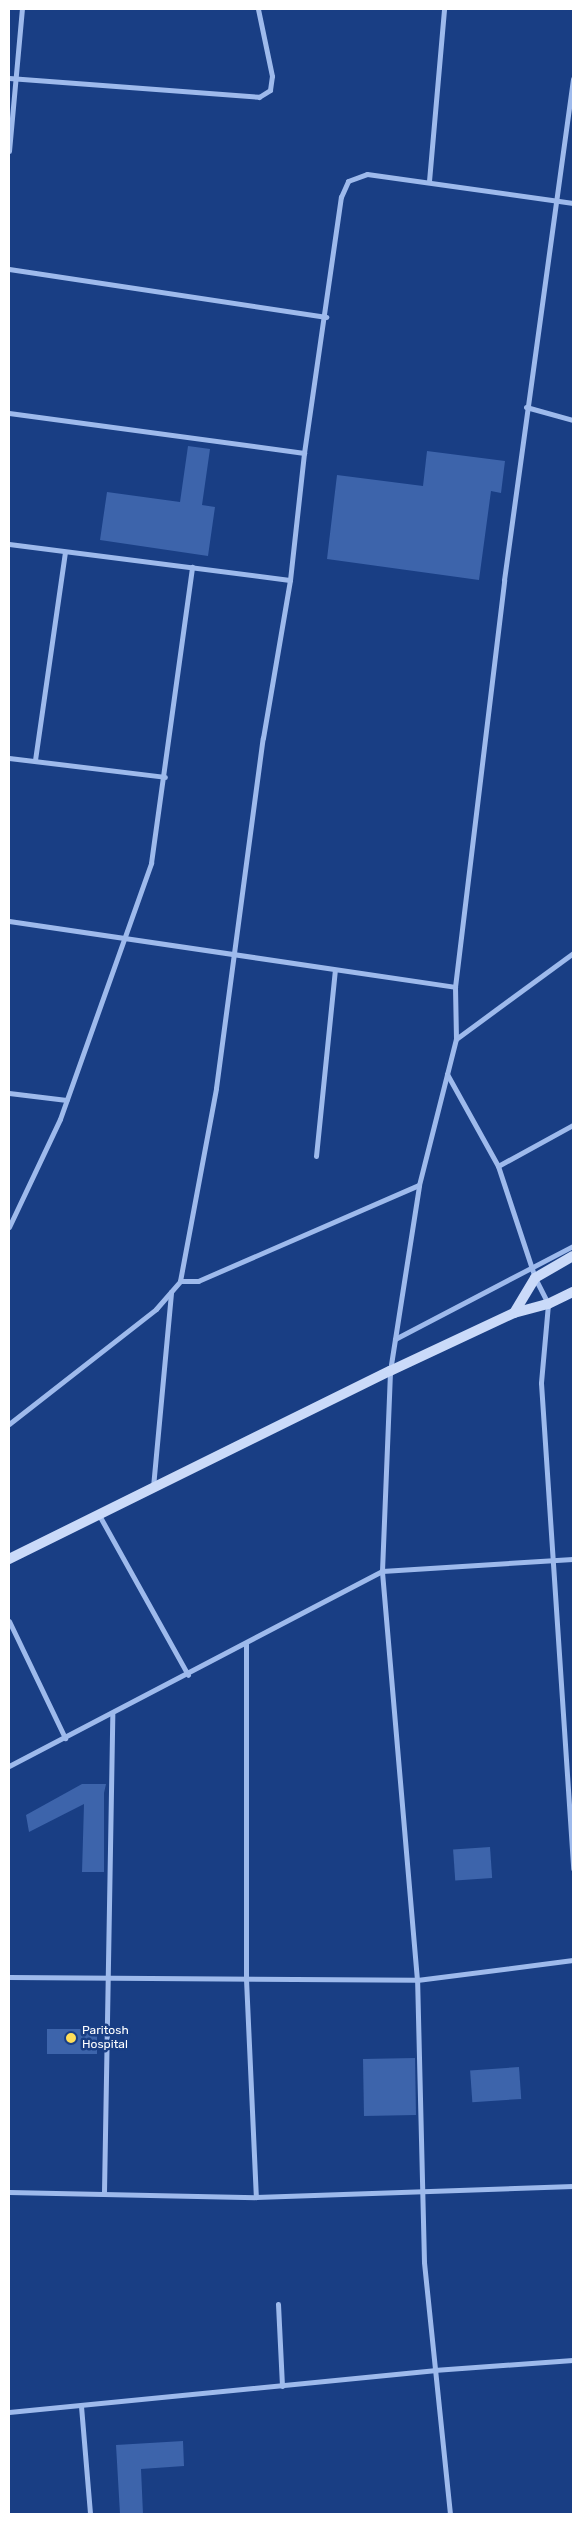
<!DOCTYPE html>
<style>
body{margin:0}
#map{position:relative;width:582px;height:2523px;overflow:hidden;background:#193e84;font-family:Rubik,sans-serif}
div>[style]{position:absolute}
.building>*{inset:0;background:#3d64ab;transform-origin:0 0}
.minor>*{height:5px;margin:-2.5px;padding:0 2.5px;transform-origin:2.5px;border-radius:2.5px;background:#9ebaec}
.secondary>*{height:10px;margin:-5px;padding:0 5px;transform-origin:5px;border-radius:5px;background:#cadaf9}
.dots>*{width:14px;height:14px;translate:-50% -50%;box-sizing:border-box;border:2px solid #193e84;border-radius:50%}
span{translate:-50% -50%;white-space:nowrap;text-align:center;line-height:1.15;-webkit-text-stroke:5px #193e84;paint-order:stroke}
.poi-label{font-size:12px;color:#fff}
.left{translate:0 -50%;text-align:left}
.frame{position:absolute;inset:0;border:10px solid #fff;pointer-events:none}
</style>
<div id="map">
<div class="building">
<i style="clip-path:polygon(188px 446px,210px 449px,202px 505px,215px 507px,208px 556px,100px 540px,107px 492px,180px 502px)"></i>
<i style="clip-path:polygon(427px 451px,505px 461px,501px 493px,491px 491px,479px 580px,327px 559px,337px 475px,423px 486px)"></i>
<i style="clip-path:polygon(82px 1784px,106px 1784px,104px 1793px,104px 1872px,82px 1872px,84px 1804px,29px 1832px,26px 1815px)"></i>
<i style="left:490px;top:1847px;width:31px;height:37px;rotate:86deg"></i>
<i style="left:47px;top:2029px;width:50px;height:25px"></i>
<i style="left:415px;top:2058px;width:57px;height:52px;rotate:89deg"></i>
<i style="left:519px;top:2067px;width:32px;height:49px;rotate:86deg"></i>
<i style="clip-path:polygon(183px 2441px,184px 2466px,141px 2469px,143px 2514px,120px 2514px,116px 2445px)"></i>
</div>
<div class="minor">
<i style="left:9px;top:78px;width:251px;rotate:4.3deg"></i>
<i style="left:259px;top:97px;width:13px;rotate:-32deg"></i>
<i style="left:270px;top:90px;width:14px;rotate:-82deg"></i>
<i style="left:272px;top:76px;width:68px;rotate:-101.8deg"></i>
<i style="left:9px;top:151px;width:143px;rotate:-84.8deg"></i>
<i style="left:429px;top:181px;width:173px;rotate:-85deg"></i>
<i style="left:9px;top:269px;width:321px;rotate:8.6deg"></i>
<i style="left:526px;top:407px;width:49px;rotate:15.5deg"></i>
<i style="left:9px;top:413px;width:298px;rotate:7.7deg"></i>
<i style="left:9px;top:544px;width:283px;rotate:7.3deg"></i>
<i style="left:9px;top:758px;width:157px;rotate:6.9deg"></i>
<i style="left:35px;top:760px;width:210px;rotate:-81.8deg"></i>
<i style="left:9px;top:921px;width:451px;rotate:8.4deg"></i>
<i style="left:456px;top:1039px;width:145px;rotate:-36.3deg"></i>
<i style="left:447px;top:1074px;width:105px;rotate:61deg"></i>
<i style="left:498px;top:1166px;width:118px;rotate:71.7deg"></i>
<i style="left:535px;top:1278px;width:29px;rotate:63deg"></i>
<i style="left:548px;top:1304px;width:79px;rotate:95.1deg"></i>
<i style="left:541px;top:1383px;width:487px;rotate:86.2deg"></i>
<i style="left:9px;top:1093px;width:58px;rotate:6.9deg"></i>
<i style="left:316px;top:1156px;width:187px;rotate:-84.2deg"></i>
<i style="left:498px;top:1166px;width:85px;rotate:-28.7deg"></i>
<i style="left:9px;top:1227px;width:119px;rotate:-64.7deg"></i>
<i style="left:60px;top:1119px;width:272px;rotate:-70.4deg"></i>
<i style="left:151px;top:863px;width:299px;rotate:-82.1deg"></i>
<i style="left:180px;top:1281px;width:18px"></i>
<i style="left:198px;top:1281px;width:241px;rotate:-23.5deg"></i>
<i style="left:395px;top:1339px;width:201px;rotate:-27.6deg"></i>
<i style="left:9px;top:1424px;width:187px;rotate:-38deg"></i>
<i style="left:156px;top:1309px;width:37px;rotate:-49deg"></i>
<i style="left:180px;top:1281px;width:196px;rotate:-79.4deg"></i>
<i style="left:216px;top:1088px;width:353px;rotate:-82.4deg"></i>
<i style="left:263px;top:738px;width:160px;rotate:-80.3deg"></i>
<i style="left:290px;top:580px;width:128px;rotate:-83.7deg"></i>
<i style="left:304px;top:453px;width:259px;rotate:-81.8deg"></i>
<i style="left:341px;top:197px;width:17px;rotate:-66deg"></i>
<i style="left:348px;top:181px;width:20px;rotate:-20deg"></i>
<i style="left:367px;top:174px;width:208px;rotate:8deg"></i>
<i style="left:153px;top:1487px;width:196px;rotate:-84.7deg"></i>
<i style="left:99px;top:1515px;width:183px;rotate:60.9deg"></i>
<i style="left:9px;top:1621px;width:130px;rotate:64.4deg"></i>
<i style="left:246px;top:1644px;width:335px;rotate:90deg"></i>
<i style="left:246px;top:1979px;width:218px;rotate:87.4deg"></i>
<i style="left:9px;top:1766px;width:421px;rotate:-27.6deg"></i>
<i style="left:382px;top:1571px;width:191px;rotate:-3.6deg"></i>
<i style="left:9px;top:1977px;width:408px;rotate:0.4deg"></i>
<i style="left:417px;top:1980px;width:157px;rotate:-7.3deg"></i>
<i style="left:9px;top:2192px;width:247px;rotate:1.2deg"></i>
<i style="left:256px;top:2197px;width:317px;rotate:-2deg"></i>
<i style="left:104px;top:2192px;width:478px;rotate:-89deg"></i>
<i style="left:278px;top:2304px;width:82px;rotate:87.2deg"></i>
<i style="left:81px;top:2406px;width:108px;rotate:85.2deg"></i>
<i style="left:9px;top:2412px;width:427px;rotate:-5.6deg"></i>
<i style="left:434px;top:2370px;width:139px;rotate:-4.1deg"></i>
<i style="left:450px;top:2514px;width:253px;rotate:-95.9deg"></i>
<i style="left:424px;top:2262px;width:282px;rotate:-91.4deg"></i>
<i style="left:417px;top:1980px;width:410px;rotate:-94.9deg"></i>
<i style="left:382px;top:1571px;width:200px;rotate:-87.7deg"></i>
<i style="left:390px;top:1371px;width:188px;rotate:-81.1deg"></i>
<i style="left:419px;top:1185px;width:151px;rotate:-75.8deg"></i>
<i style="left:456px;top:1039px;width:52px;rotate:-91.1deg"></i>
<i style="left:455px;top:987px;width:410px;rotate:-83.1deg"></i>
<i style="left:504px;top:580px;width:506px;rotate:-82.16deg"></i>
</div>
<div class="secondary">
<i style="left:514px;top:1313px;width:41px;rotate:-59deg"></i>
<i style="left:535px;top:1278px;width:44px;rotate:-30.1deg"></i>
<i style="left:9px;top:1559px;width:425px;rotate:-26.3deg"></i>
<i style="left:390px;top:1371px;width:137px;rotate:-25.1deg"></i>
<i style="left:514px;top:1313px;width:35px;rotate:-15deg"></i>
<i style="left:548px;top:1304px;width:28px;rotate:-26deg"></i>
</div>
<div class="dots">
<i style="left:71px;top:2038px;background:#ffde59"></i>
</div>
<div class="poi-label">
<span class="left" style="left:82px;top:2038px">Paritosh<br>Hospital</span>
</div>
<div class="frame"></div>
</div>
